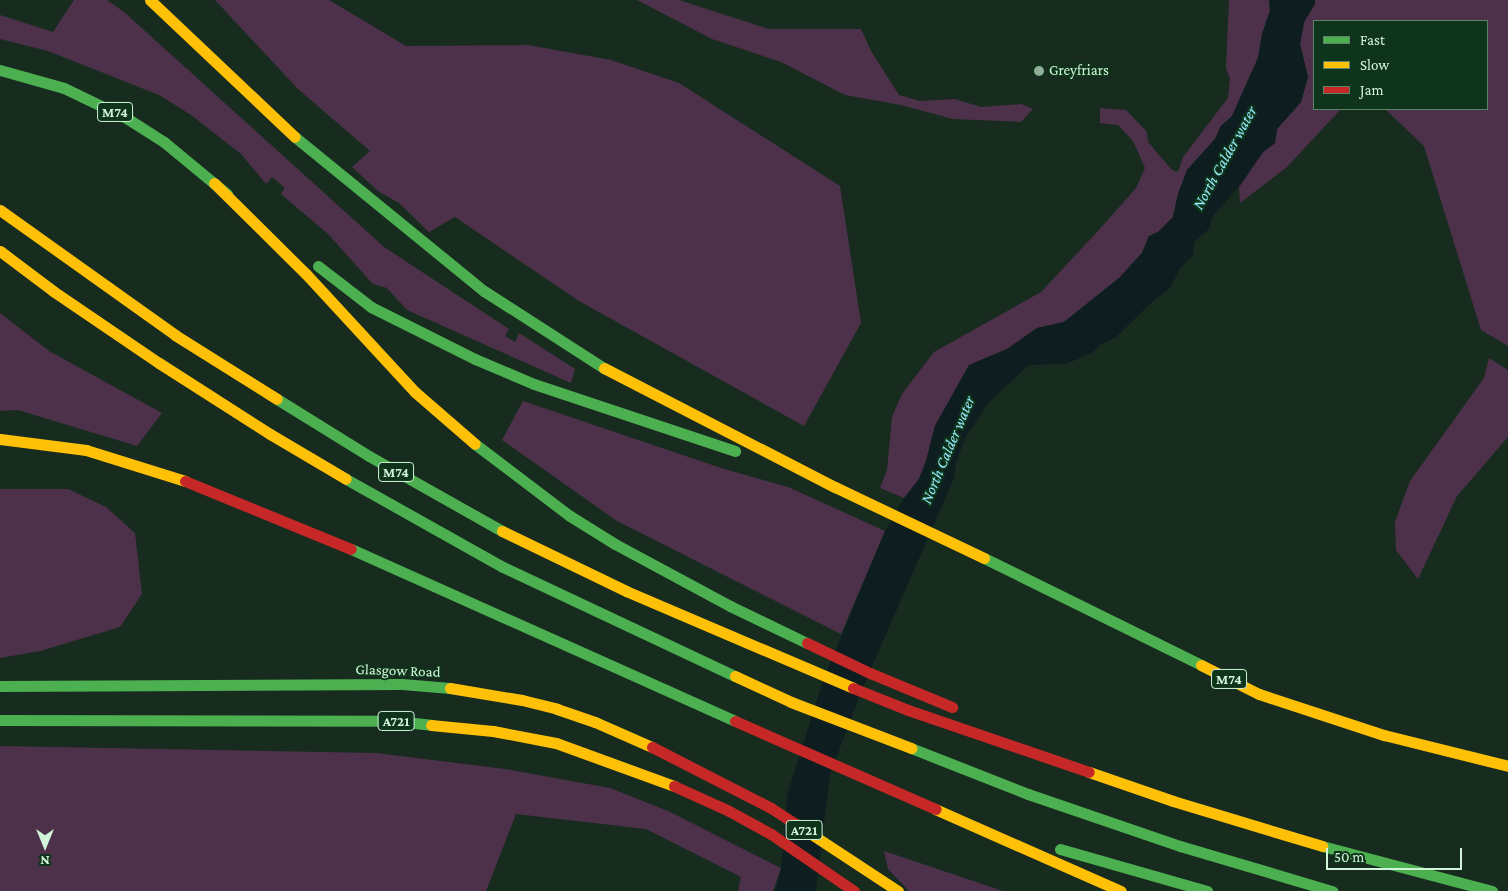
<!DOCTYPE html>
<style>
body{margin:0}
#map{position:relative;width:1508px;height:891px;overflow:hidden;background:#172c1e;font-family:"Crimson Pro",serif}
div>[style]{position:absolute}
.green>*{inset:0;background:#4d314a}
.water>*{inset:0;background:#0e1e20}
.fast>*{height:11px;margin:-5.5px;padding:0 5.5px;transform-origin:5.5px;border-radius:5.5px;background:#4caf50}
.slow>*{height:11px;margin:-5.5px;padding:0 5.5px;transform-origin:5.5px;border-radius:5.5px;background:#ffc107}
.jam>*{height:11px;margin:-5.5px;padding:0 5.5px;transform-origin:5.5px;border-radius:5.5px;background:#c62828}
.dots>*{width:14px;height:14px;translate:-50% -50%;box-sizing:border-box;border:2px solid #0e351b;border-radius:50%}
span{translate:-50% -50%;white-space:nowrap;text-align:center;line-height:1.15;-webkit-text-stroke:4px #0e351b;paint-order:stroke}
.shield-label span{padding:1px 4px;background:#0e351b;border:1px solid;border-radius:4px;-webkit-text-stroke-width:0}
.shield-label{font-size:14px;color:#d1f5d9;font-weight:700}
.poi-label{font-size:15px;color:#d1f5d9}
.left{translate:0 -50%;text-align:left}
.street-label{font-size:15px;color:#d1f5d9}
.water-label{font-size:16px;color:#96ebfd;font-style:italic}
.legend{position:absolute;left:1313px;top:20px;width:175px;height:90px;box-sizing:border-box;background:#0e351b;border:1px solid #5c8267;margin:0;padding:6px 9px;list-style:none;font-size:15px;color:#d1f5d9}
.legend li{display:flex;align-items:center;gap:10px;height:25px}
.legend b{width:25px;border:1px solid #5c8267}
.north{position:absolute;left:20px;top:821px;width:50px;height:50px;-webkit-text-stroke:4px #0e351b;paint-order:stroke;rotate:180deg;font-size:14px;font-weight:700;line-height:20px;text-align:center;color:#d1f5d9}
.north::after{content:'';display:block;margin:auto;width:18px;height:22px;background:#d1f5d9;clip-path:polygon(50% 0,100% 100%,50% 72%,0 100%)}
.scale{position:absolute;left:1326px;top:848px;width:136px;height:22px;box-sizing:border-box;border:2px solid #d1f5d9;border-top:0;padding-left:6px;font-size:15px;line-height:18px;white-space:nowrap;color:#d1f5d9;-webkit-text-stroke:4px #0e351b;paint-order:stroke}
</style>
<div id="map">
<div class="green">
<i style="clip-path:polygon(74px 0,107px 0,124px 12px,384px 247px,509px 329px,505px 336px,515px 342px,519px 333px,575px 369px,571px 383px,407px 310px,387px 288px,373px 284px,328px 234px,281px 194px,285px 188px,272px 177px,266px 184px,241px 154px,191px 115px,159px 95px,48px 51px,0 39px,0 15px,53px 32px)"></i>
<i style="clip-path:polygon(215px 0,329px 0,406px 46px,528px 45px,611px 60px,679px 83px,840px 186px,861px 323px,804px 426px,579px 301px,455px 217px,429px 232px,399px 203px,378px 191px,352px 167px,370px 151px,298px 89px)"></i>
<i style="clip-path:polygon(637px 0,679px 0,769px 29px,861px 29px,871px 51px,899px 95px,920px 101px,955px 99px,981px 107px,1021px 104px,1033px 109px,1021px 122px,953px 119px,901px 105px,845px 95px,781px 62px,712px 39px)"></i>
<i style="clip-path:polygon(1229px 0,1269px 0,1270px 11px,1262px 34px,1258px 58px,1232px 116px,1221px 126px,1215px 139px,1187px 170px,1178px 194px,1173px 217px,1158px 232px,1149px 236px,1142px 253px,1119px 278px,1064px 322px,1037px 328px,1007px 349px,969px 365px,935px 426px,926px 461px,919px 479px,904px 498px,880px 488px,887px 470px,892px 417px,902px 394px,934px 352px,1041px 292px,1097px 232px,1136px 188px,1145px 168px,1133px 141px,1118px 125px,1100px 123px,1100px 108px,1126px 110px,1147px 132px,1148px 142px,1172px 170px,1178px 172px,1183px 157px,1228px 98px,1230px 79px,1226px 68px)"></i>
<i style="clip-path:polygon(1315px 0,1508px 0,1508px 346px,1481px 330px,1424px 146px,1385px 109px,1487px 109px,1487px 21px,1314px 21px,1314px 109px,1341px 109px,1287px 167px,1240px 203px,1239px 187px,1263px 152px,1275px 143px,1277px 129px,1301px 102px,1308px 77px,1300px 44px,1304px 22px,1315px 4px)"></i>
<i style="clip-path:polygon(0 313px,49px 351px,162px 413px,137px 446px,18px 410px,0 411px)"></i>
<i style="clip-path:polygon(1489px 358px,1508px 370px,1508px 437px,1457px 496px,1418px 579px,1396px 550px,1395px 522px,1410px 481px,1484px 378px)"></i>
<i style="clip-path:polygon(523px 401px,721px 468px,788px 487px,885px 531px,841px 634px,617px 521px,502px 440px)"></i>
<i style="clip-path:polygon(0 489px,68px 489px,106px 507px,135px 533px,142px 594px,120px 627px,40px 651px,0 658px)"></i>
<i style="clip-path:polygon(0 746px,376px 753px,505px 769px,610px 788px,668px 811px,781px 868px,773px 891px,738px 891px,741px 877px,646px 829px,516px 814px,486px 891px,0 891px)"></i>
<i style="clip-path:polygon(884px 851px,899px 856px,1003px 891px,909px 891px,888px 869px)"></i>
</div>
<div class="water">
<i style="clip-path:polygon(1269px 0,1315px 0,1315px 4px,1304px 22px,1300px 44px,1308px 77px,1301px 102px,1277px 129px,1275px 143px,1263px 152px,1239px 187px,1212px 217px,1209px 229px,1194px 242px,1193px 256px,1181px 267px,1170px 288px,1152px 302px,1115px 338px,1101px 344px,1092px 353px,1066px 364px,1029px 365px,991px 400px,966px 436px,956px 462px,954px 478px,861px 692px,830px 774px,816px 891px,775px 891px,781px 870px,787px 795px,824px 678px,885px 531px,904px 498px,919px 479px,926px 461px,935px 426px,969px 365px,1007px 349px,1037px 328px,1064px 322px,1119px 278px,1142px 253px,1149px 236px,1158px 232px,1173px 217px,1178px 194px,1187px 170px,1215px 139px,1221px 126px,1232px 116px,1258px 58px,1262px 34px,1270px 11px)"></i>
</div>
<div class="fast">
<i style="left:0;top:70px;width:66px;rotate:15.7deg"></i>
<i style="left:64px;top:88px;width:71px;rotate:25.8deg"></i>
<i style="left:128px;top:119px;width:43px;rotate:32.6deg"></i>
<i style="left:164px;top:142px;width:82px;rotate:39.5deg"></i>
<i style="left:295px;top:137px;width:244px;rotate:39.2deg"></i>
<i style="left:484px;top:291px;width:143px;rotate:32.7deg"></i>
<i style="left:318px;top:266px;width:67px;rotate:37.7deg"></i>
<i style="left:371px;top:307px;width:116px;rotate:26.6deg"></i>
<i style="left:475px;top:359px;width:64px;rotate:23deg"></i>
<i style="left:534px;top:384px;width:212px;rotate:18.4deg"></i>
<i style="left:277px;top:399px;width:108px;rotate:31.8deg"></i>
<i style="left:369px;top:456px;width:153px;rotate:29.4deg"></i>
<i style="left:475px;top:444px;width:119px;rotate:37.2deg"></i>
<i style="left:570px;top:516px;width:53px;rotate:31.9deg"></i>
<i style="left:615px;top:544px;width:131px;rotate:28.3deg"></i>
<i style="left:730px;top:606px;width:85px;rotate:25.7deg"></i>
<i style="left:346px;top:479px;width:180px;rotate:29.3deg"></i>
<i style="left:503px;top:567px;width:256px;rotate:25.2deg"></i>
<i style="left:351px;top:549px;width:421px;rotate:24.1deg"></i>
<i style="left:984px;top:558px;width:242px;rotate:26.2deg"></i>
<i style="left:0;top:686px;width:402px;rotate:-0.3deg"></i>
<i style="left:402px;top:684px;width:48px;rotate:4.8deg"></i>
<i style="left:0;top:720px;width:395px;rotate:0.1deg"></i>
<i style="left:395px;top:721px;width:36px;rotate:6deg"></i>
<i style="left:911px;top:748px;width:126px;rotate:21.5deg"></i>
<i style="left:1028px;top:794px;width:161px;rotate:18.9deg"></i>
<i style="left:1180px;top:846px;width:159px;rotate:16.5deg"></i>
<i style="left:1322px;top:846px;width:176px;rotate:14.8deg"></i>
<i style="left:1060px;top:849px;width:153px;rotate:15.9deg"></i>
</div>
<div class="slow">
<i style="left:150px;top:0;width:199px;rotate:43.4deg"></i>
<i style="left:214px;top:183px;width:129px;rotate:44.7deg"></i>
<i style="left:306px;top:274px;width:161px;rotate:47.3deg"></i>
<i style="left:415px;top:392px;width:79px;rotate:40.9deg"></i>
<i style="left:0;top:210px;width:215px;rotate:35.5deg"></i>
<i style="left:175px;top:335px;width:120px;rotate:32.1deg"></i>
<i style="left:0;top:251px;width:66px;rotate:37deg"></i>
<i style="left:53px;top:291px;width:128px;rotate:34.2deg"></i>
<i style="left:159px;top:363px;width:132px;rotate:32.6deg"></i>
<i style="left:270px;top:434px;width:88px;rotate:30.6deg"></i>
<i style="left:604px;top:368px;width:260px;rotate:27.3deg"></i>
<i style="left:835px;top:487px;width:165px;rotate:25.5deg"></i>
<i style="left:0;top:439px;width:87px;rotate:7.3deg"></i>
<i style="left:86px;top:450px;width:104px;rotate:17.4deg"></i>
<i style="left:502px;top:531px;width:138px;rotate:25.8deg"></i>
<i style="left:626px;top:591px;width:247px;rotate:23.1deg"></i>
<i style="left:1201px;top:665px;width:65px;rotate:26.6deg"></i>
<i style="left:1259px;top:694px;width:132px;rotate:18.2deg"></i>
<i style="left:1384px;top:735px;width:128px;rotate:14deg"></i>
<i style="left:735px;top:676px;width:62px;rotate:24.9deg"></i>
<i style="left:791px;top:702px;width:129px;rotate:21deg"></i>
<i style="left:450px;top:688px;width:73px;rotate:9.5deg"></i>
<i style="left:522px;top:700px;width:36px;rotate:14deg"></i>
<i style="left:557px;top:709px;width:40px;rotate:18.9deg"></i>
<i style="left:595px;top:722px;width:62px;rotate:23.7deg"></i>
<i style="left:431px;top:725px;width:62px;rotate:5.5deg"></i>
<i style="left:493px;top:731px;width:64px;rotate:10.8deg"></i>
<i style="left:556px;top:743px;width:126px;rotate:20deg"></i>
<i style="left:1089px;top:772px;width:89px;rotate:19deg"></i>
<i style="left:1173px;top:801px;width:156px;rotate:16.8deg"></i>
<i style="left:935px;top:809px;width:203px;rotate:23.8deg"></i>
<i style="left:796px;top:824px;width:122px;rotate:33.3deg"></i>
</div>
<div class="jam">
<i style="left:185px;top:481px;width:179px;rotate:22.3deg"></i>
<i style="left:807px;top:643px;width:70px;rotate:25.5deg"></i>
<i style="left:870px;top:673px;width:89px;rotate:22.5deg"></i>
<i style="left:853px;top:688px;width:59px;rotate:21.8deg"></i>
<i style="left:908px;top:710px;width:191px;rotate:18.9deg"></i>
<i style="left:735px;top:721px;width:219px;rotate:23.7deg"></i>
<i style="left:652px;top:747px;width:134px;rotate:27.1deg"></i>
<i style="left:771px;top:808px;width:30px;rotate:33deg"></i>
<i style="left:674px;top:786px;width:60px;rotate:24.4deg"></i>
<i style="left:729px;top:811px;width:48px;rotate:28.7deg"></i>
<i style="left:771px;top:834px;width:101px;rotate:34.5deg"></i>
</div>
<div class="dots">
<i style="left:1039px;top:71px;background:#90af98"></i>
</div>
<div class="shield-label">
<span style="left:115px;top:112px">M74</span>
<span style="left:396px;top:472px">M74</span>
<span style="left:1229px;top:679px">M74</span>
<span style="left:396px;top:721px">A721</span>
<span style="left:804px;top:830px">A721</span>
</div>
<div class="poi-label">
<span class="left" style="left:1049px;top:71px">Greyfriars</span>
</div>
<div class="street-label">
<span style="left:398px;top:671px;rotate:2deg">Glasgow Road</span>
</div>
<div class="water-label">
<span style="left:1225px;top:158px;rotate:-61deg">North Calder water</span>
<span style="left:948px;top:450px;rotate:-67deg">North Calder water</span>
</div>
<ul class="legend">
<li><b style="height:6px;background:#4caf50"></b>Fast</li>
<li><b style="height:6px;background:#ffc107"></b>Slow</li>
<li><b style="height:6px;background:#c62828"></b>Jam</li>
</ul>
<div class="north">N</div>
<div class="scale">50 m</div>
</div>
